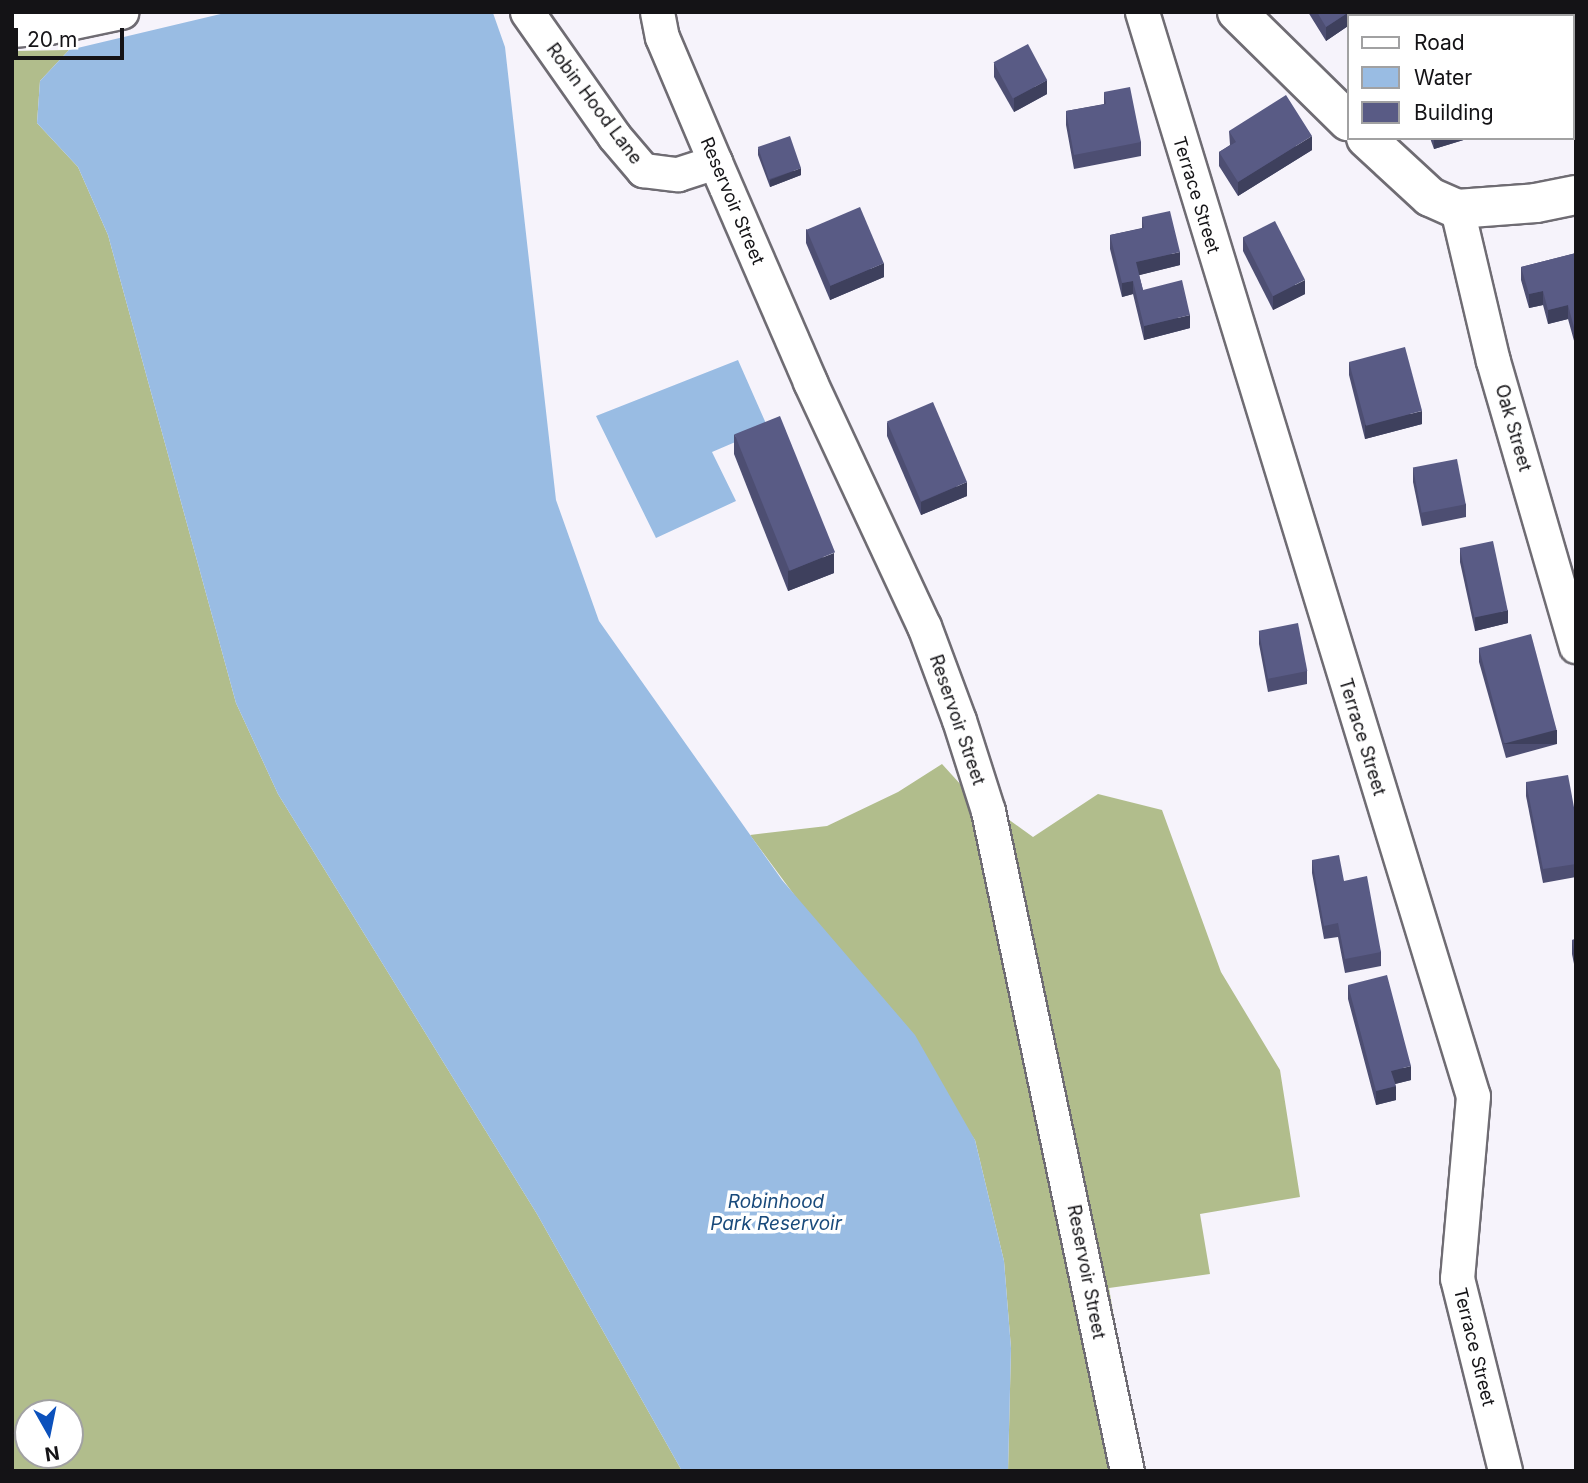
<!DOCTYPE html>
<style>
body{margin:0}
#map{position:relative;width:1588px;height:1483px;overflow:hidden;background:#f6f3fb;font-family:Inter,sans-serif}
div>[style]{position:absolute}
.forest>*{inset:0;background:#b1bd8c}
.water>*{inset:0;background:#99bce3}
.roads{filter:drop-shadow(2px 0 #6f6c73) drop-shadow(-2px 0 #6f6c73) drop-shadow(0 2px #6f6c73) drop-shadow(0 -2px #6f6c73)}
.minor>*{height:33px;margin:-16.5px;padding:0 16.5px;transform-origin:16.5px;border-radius:16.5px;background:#fff}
.tertiary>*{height:38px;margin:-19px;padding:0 19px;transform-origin:19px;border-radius:19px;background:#fff}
.wall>*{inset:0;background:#4d4e72}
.shaded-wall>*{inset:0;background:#3e405d;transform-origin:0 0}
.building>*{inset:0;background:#595b85;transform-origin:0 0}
span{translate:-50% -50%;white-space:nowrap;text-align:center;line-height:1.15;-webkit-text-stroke:7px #fff;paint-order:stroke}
.street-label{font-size:18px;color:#141316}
.water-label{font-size:19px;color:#194a7b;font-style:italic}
.frame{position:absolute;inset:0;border:14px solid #141316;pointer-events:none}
.legend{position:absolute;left:1347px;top:14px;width:228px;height:126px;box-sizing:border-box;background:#fff;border:2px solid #a1a1a2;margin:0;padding:9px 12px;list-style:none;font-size:21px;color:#141316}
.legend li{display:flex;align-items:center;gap:14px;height:35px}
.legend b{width:35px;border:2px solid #a1a1a2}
.north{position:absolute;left:14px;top:1399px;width:70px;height:70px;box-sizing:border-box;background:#fff;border:2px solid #a1a1a2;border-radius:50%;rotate:171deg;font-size:19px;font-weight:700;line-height:28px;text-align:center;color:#141316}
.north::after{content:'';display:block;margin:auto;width:24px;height:32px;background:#0c51bc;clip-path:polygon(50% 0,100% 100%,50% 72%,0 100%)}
.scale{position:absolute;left:14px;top:28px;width:110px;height:32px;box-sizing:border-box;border:4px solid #141316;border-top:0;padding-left:9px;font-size:21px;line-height:24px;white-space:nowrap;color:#141316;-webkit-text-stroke:5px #fff;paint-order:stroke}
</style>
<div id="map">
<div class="forest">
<i style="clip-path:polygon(evenodd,69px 50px,40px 81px,37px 123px,78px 167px,108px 235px,236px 703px,278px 794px,537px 1214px,682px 1471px,12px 1471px,12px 51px,69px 50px,28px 1413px,70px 1413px,70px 1455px,28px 1455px,28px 1413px)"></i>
<i style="clip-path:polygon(942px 764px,962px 786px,1033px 837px,1098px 794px,1162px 810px,1221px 972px,1280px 1070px,1300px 1197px,1200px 1214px,1210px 1274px,1109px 1288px,1140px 1471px,1008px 1471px,1011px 1348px,1004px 1261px,975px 1140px,750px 835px,827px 826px,898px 792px)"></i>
</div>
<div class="water">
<i style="clip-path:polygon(229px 12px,493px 13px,505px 47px,556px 500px,599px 621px,782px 880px,915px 1035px,975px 1140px,1004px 1261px,1011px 1348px,1008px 1471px,682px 1471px,537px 1214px,278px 794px,236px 703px,108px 235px,78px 167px,37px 123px,40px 81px,69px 50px)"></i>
<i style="clip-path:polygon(738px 360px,768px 428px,712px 452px,736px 501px,656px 538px,596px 416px)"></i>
</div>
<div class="roads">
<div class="minor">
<i style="left:527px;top:12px;width:151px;rotate:54.9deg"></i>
<i style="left:614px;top:136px;width:45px;rotate:49.5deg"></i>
<i style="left:643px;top:170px;width:35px;rotate:7deg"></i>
<i style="left:678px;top:174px;width:39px;rotate:-18deg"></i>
<i style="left:657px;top:12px;width:25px;rotate:79deg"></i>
<i style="left:662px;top:37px;width:136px;rotate:67deg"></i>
<i style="left:715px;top:162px;width:240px;rotate:66.6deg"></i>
<i style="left:810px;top:382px;width:269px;rotate:65deg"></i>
<i style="left:924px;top:626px;width:100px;rotate:69.6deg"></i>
<i style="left:959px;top:720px;width:96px;rotate:72.3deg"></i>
<i style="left:988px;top:811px;width:674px;rotate:78.11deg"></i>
<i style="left:1142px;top:12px;width:1133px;rotate:73.02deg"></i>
<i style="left:1473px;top:1096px;width:183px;rotate:95deg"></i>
<i style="left:1457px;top:1278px;width:199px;rotate:76deg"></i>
<i style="left:12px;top:30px;width:37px;rotate:-5deg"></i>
<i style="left:49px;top:27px;width:74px;rotate:-11.8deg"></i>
<i style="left:1457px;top:209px;width:156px;rotate:76.7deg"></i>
<i style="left:1493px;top:361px;width:297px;rotate:73.8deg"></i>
</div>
<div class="tertiary">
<i style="left:1237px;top:12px;width:156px;rotate:44.5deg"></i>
<i style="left:1366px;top:138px;width:87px;rotate:42.7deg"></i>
<i style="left:1430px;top:197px;width:30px;rotate:24deg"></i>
<i style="left:1457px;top:209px;width:79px;rotate:-4.3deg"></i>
<i style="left:1536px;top:203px;width:41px;rotate:-11.3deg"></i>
</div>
</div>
<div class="wall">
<i style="clip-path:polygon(1308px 12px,1366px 12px,1366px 14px,1364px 16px,1348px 16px,1348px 26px,1326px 41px)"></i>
<i style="clip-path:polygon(994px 63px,1047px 94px,1014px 112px,994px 77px)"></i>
<i style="clip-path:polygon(1104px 92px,1141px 142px,1141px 156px,1074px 169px,1066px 125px,1066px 111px,1104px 104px)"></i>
<i style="clip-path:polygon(1229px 131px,1312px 150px,1238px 196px,1219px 166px,1219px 152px,1230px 145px)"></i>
<i style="clip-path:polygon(1430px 138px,1470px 138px,1434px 149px)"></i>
<i style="clip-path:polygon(758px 148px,801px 175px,770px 187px,758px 155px)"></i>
<i style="clip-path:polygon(1142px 217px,1180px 265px,1139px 275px,1143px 290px,1190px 328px,1144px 340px,1133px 294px,1122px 297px,1110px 249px,1110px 235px,1142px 228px)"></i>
<i style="clip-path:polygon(806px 229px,884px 277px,830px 300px,806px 243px)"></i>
<i style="clip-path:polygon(1243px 237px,1305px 294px,1273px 310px,1243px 251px)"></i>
<i style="clip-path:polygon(1576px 253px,1576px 348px,1568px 319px,1548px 324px,1543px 305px,1529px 308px,1521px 280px,1521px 267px)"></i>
<i style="clip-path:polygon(1349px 362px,1422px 424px,1365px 439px,1349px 375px)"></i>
<i style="clip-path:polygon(887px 422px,967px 496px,921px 515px,887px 436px)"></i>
<i style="clip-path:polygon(734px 434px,834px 573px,788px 591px,734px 454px)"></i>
<i style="clip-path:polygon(1413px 468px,1466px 504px,1466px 517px,1422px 526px,1413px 482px)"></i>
<i style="clip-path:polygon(1460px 548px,1508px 623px,1475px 631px,1460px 562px)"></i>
<i style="clip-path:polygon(1259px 631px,1307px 671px,1307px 684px,1268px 692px,1259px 644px)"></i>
<i style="clip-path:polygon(1479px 648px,1557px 744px,1506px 758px,1479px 662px)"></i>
<i style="clip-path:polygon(1526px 782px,1576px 818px,1576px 877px,1543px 883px,1526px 796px)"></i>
<i style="clip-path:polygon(1312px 860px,1344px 881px,1381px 952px,1381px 966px,1345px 973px,1338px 937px,1324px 939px,1312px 873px)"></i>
<i style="clip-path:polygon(1576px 939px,1576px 974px,1572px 954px,1572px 940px)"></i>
<i style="clip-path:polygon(1348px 985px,1411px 1080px,1395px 1084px,1396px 1100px,1376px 1105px,1348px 999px)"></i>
</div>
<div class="shaded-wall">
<i style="clip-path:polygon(1349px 12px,1366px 12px,1366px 14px,1364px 16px,1348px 16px,1348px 26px,1326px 41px,1326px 27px)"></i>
<i style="clip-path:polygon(1047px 80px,1047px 94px,1014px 112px,1014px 98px)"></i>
<i style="clip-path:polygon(1576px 117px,1576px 131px,1572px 132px,1572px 119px)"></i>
<i style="clip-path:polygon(1312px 136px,1312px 150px,1238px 196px,1238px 182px)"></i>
<i style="clip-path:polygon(1434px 138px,1470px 138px,1434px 149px)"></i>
<i style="clip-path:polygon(801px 168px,801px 175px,770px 187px,770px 180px)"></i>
<i style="clip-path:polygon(1180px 252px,1180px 265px,1136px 276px,1136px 262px)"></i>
<i style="clip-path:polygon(884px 263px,884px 277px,830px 300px,830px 286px)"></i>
<i style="clip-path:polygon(1305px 280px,1305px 294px,1273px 310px,1273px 296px)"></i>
<i style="clip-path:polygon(1133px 281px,1133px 294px,1122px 297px,1122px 283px)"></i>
<i style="clip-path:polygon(1543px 291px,1543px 305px,1529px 308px,1529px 294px)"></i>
<i style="clip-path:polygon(1568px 305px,1568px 319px,1548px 324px,1548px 310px)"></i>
<i style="clip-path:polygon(1190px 315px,1190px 328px,1144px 340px,1144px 326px)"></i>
<i style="clip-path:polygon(1422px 411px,1422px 424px,1365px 439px,1365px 425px)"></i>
<i style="clip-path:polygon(967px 482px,967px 496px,921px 515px,921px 502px)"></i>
<i style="clip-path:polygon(834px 553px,834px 573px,788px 591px,788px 571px)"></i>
<i style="clip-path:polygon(1508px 610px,1508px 623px,1475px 631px,1475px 617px)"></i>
<i style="left:1557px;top:730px;width:14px;height:53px;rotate:90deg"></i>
<i style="clip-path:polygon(1411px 1066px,1411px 1080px,1391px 1085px,1391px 1071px)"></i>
<i style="clip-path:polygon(1396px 1086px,1396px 1100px,1376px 1105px,1376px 1091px)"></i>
</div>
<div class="building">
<i style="clip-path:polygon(1317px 12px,1349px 12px,1326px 27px)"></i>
<i style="clip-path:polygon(1533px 12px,1567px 12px,1569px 16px,1525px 16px)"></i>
<i style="left:1572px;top:23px;width:9px;height:96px;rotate:63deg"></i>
<i style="left:1028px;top:44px;width:41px;height:39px;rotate:62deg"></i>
<i style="clip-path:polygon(1130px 87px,1141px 142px,1074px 155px,1066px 111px,1106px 104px,1104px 92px)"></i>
<i style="clip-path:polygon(1286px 95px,1312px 136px,1238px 182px,1219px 152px,1236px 142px,1229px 131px)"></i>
<i style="left:790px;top:136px;width:34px;height:34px;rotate:71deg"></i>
<i style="left:860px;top:207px;width:61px;height:58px;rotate:67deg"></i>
<i style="clip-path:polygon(1170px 211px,1180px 252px,1136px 262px,1143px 290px,1182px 280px,1190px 315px,1144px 326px,1133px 281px,1122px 283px,1110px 235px,1144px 228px,1142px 217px)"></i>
<i style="left:1275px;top:221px;width:66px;height:36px;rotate:63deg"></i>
<i style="clip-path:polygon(1576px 253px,1576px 335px,1568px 305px,1548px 310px,1543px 291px,1529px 294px,1521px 267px)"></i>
<i style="left:1405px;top:347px;width:66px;height:58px;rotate:75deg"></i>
<i style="left:933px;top:402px;width:87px;height:50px;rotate:67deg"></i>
<i style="left:780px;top:416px;width:147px;height:49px;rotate:68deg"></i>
<i style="left:1457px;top:459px;width:46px;height:45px;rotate:79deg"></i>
<i style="left:1493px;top:541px;width:71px;height:34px;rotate:78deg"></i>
<i style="left:1298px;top:623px;width:49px;height:40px;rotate:79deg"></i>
<i style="left:1531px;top:634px;width:99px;height:54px;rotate:75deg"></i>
<i style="clip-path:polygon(1568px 775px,1576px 818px,1576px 864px,1543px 869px,1526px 782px)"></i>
<i style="clip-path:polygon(1339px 855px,1344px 881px,1367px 876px,1381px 952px,1345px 959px,1338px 923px,1324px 926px,1312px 860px)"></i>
<i style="clip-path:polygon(1576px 939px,1576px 961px,1572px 940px)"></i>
<i style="clip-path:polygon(1387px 975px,1411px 1066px,1391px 1071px,1396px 1086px,1376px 1091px,1348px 985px)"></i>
</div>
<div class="street-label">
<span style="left:594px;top:104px;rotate:53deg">Robin Hood Lane</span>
<span style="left:1196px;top:195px;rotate:73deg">Terrace Street</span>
<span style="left:732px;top:201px;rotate:67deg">Reservoir Street</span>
<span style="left:1513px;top:428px;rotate:74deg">Oak Street</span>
<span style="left:957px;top:720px;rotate:71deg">Reservoir Street</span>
<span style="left:1362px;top:737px;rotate:73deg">Terrace Street</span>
<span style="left:1086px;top:1272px;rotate:79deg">Reservoir Street</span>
<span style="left:1474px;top:1347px;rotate:76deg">Terrace Street</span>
</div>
<div class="water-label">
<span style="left:776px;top:1213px">Robinhood<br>Park Reservoir</span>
</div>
<div class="frame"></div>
<ul class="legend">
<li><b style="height:9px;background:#fff"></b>Road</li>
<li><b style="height:19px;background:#99bce3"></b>Water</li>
<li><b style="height:19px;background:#595b85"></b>Building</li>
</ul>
<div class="north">N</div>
<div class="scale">20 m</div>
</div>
